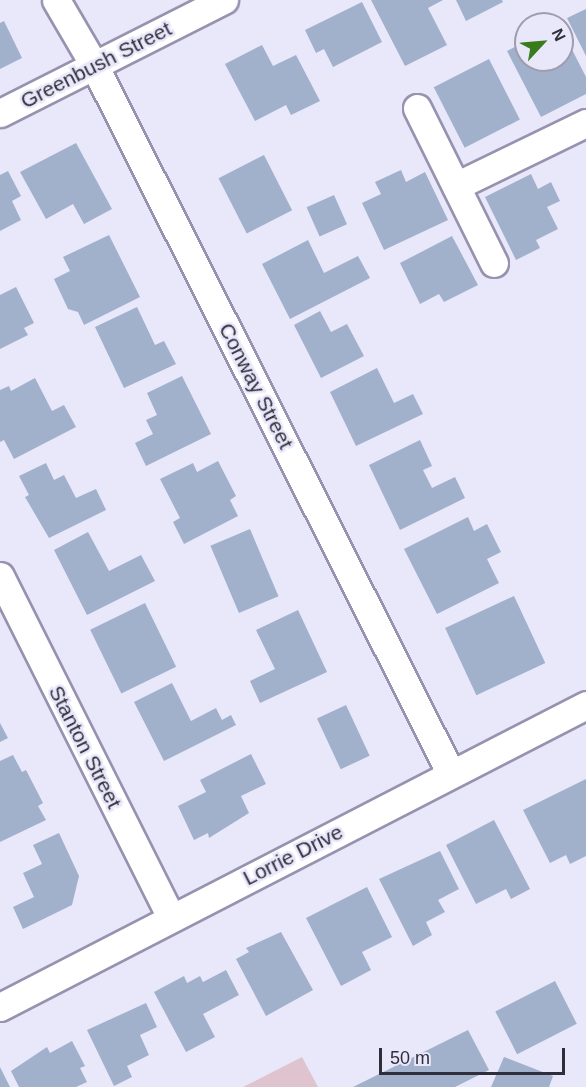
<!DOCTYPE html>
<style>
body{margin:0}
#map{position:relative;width:586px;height:1087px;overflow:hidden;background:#e9e7fa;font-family:Helvetica,sans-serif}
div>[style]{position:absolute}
.green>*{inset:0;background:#dfc4cf}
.building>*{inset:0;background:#a1b1cc;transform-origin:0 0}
.roads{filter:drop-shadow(2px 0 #9692af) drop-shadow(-2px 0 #9692af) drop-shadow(0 2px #9692af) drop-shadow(0 -2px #9692af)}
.street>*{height:27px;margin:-13.5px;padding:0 13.5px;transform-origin:13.5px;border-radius:13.5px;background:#fff}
span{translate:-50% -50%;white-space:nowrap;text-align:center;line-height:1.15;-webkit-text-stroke:5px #e9e7fa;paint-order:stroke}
.street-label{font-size:21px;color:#2f2e3a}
.north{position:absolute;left:514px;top:12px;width:60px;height:60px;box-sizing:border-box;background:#e9e7fa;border:2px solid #9f9dad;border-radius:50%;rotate:64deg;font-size:16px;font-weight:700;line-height:24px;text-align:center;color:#2f2e3a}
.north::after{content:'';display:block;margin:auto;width:21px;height:27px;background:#387c1e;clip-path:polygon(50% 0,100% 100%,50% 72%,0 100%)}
.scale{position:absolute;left:379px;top:1048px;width:186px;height:27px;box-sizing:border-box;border:3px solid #2f2e3a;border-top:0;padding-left:8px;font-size:18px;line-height:21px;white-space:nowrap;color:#2f2e3a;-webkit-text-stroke:4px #e9e7fa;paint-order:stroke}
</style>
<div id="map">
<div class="green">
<i style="clip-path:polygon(302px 1057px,318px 1087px,243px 1087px)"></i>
</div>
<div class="building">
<i style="clip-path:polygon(371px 0,443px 0,428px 8px,447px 45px,405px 66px)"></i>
<i style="clip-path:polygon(456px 0,502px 0,503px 2px,466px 21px)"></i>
<i style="clip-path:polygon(362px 2px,382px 42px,333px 67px,324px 49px,316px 53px,305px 30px)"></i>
<i style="clip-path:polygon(586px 9px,586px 56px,567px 18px)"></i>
<i style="clip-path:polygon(4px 21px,22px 58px,0 69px,0 23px)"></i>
<i style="clip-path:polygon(562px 30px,586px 77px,586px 94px,541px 117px,507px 51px,526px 41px,526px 60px,562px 60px)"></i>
<i style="clip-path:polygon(262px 45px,273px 66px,296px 55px,320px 101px,291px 115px,286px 105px,255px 121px,225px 64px)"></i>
<i style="left:489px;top:59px;width:68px;height:62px;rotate:63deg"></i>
<i style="clip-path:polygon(76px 143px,112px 209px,84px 224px,73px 204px,46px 219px,20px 172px)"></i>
<i style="left:264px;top:155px;width:62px;height:51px;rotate:63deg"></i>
<i style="clip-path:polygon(401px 170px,406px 182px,425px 172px,448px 220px,384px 250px,362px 203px,381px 194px,375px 182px)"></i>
<i style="clip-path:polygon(8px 171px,21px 196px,12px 201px,21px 220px,0 231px,0 175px)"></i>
<i style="clip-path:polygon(531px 174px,538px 189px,551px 182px,560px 201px,547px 207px,558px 229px,536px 240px,540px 248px,516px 260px,485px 197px)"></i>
<i style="left:334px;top:195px;width:32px;height:30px;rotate:66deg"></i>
<i style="clip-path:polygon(109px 235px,140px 297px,84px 325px,78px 312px,68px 309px,54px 279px,70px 271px,63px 257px)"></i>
<i style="clip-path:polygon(452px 236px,478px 285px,444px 302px,439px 294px,420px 304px,400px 263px)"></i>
<i style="clip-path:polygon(308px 240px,324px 273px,358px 256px,370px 278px,290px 319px,262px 264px)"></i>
<i style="clip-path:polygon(16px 287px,34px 323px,24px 328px,28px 335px,0 349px,0 295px)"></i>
<i style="clip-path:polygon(137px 307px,155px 345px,164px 341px,176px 364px,124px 388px,95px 327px)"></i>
<i style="clip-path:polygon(320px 311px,331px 332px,347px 324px,364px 356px,321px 378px,294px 325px)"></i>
<i style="clip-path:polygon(377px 368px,394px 403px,413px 394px,423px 414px,356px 446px,330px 392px)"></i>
<i style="clip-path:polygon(182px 376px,211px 434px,146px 466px,135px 443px,153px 434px,146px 420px,157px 415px,147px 393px)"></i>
<i style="clip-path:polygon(35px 378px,52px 411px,64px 405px,76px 427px,14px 459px,4px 440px,0 442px,0 390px,9px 386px,11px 391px)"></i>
<i style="clip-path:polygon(420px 440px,432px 466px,423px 470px,432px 488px,455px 477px,465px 498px,400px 530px,369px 465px)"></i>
<i style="clip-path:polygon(218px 461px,236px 496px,230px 500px,238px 516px,184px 544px,173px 522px,180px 518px,160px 479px,193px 463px,197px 472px)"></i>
<i style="clip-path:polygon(46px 463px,54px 480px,64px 475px,76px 498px,96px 489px,106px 510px,49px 538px,25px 497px,29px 495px,19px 476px)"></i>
<i style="clip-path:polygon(468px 517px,474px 531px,487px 524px,501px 552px,487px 559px,499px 583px,437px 614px,404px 549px)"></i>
<i style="left:250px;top:529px;width:73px;height:43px;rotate:67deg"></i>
<i style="clip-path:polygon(88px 532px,109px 571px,141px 555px,155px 581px,87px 615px,54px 550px)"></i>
<i style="left:514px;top:596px;width:74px;height:76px;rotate:65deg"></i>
<i style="left:145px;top:603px;width:71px;height:61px;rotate:64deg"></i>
<i style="clip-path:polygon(298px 610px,327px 672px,260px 703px,250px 681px,275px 669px,256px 630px)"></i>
<i style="clip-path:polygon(172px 683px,191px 721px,216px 708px,222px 720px,231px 715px,236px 725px,164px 761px,134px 702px)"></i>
<i style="left:346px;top:705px;width:56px;height:32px;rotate:65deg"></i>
<i style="clip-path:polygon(0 723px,8px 738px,0 742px)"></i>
<i style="clip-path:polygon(251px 754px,266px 784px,241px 796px,249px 813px,209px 838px,208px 833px,194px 840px,178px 806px,206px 792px,200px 780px)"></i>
<i style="clip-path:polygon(13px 755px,22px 772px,26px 770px,43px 803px,38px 806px,46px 820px,0 842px,0 761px)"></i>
<i style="clip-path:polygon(586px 779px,586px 856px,570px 864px,566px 855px,550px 863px,523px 810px)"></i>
<i style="clip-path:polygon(494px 820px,530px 889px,511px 899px,506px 889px,476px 904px,446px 845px)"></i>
<i style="clip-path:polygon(59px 833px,79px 876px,72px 905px,23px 929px,13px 907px,34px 897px,23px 873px,42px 864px,33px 845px)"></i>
<i style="clip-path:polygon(440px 851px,459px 889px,438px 900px,445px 912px,426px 922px,432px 935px,413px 946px,379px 879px)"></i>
<i style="clip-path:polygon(367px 887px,392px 937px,362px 952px,371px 970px,341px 986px,306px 918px)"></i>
<i style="clip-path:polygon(281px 932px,313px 990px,266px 1016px,236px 959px,249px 952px,246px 948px)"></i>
<i style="clip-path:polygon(226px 970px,239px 995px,203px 1014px,215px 1037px,186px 1052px,154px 992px,184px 976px,187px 983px,200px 976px,203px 982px)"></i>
<i style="left:555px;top:981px;width:48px;height:67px;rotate:63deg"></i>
<i style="clip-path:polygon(146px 1003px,157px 1027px,140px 1035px,149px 1055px,127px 1066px,132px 1077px,114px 1086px,87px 1030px)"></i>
<i style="clip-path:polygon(468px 1030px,489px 1070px,455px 1087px,353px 1087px)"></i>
<i style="clip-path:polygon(72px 1041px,85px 1066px,80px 1068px,87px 1082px,76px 1087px,19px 1087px,11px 1071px,47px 1047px,50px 1053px)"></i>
<i style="clip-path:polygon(504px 1057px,553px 1076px,549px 1087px,491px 1087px)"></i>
<i style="clip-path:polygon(0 1067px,10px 1087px,0 1087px)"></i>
</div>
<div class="roads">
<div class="street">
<i style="left:56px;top:0;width:75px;rotate:59.7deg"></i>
<i style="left:94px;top:65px;width:794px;rotate:63.27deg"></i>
<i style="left:417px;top:108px;width:173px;rotate:63.6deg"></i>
<i style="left:0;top:113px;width:251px;rotate:-26.8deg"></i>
<i style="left:456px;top:186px;width:144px;rotate:-25.9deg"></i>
<i style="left:0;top:576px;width:382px;rotate:63.4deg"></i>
<i style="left:0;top:1007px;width:659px;rotate:-27.26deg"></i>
</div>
</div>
<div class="street-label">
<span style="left:96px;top:65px;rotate:-27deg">Greenbush Street</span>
<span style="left:256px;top:386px;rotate:63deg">Conway Street</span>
<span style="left:85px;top:747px;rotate:63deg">Stanton Street</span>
<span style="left:293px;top:855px;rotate:-27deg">Lorrie Drive</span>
</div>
<div class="north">N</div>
<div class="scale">50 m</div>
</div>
